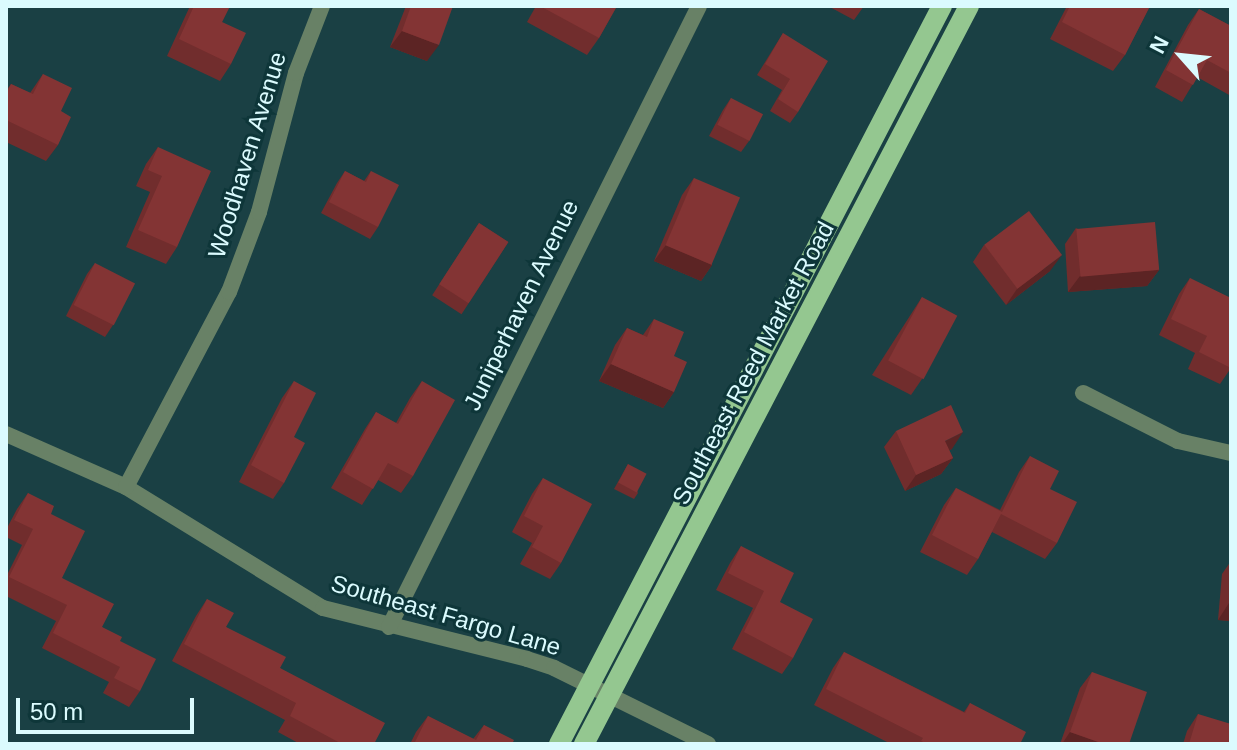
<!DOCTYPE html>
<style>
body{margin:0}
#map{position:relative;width:1237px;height:750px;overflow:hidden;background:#1a4044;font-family:Helvetica,sans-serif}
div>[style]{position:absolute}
.street>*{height:16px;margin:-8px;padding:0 8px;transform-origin:8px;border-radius:8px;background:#688166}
.primary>*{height:20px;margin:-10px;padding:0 10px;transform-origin:10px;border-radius:10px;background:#94c790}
.wall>*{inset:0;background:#712d2d;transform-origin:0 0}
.shaded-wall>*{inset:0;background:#5c2424}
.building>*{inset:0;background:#833434;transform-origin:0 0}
span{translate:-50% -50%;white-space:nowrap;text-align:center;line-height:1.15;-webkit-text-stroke:6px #0e3639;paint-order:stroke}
.street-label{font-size:24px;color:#dbfbfe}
.frame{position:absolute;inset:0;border:8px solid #dbfbfe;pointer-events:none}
.north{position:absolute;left:1141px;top:16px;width:80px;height:80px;-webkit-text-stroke:6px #0e3639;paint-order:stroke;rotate:297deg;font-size:22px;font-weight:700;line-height:32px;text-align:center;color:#dbfbfe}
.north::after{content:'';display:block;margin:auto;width:28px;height:36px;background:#dbfbfe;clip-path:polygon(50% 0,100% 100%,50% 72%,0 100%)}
.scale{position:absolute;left:16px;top:698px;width:178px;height:36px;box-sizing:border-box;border:4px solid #dbfbfe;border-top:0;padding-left:10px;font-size:24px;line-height:28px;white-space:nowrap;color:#dbfbfe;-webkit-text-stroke:6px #0e3639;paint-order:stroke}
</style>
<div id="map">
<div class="street">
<i style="left:1083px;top:393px;width:106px;rotate:26.8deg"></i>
<i style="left:1178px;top:441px;width:54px;rotate:12.8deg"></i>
<i style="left:6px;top:434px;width:131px;rotate:23.8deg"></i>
<i style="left:126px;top:487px;width:231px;rotate:31.6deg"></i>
<i style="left:323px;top:608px;width:210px;rotate:14deg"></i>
<i style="left:527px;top:659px;width:28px;rotate:18deg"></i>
<i style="left:554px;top:668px;width:172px;rotate:26.3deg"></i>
<i style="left:126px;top:487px;width:221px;rotate:-62.2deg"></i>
<i style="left:229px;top:292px;width:85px;rotate:-69.4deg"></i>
<i style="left:259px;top:212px;width:144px;rotate:-75.1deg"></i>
<i style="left:296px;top:73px;width:72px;rotate:-68.8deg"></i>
<i style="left:389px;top:627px;width:694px;rotate:-63.47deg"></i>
</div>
<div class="primary">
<i style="left:559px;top:744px;width:831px;rotate:-62.57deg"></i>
<i style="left:584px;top:744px;width:832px;rotate:-62.45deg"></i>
</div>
<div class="wall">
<i style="clip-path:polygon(190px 6px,230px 6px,222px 22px,231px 64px,220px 81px,167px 56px)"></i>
<i style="clip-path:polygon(406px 6px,453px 6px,427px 61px,390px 47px)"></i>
<i style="clip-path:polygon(536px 6px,617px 6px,599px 38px,587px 55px,527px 22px)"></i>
<i style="clip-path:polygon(828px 6px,864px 6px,854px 20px)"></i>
<i style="clip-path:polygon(1067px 6px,1109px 6px,1111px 7px,1112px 6px,1150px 6px,1125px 55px,1113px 71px,1050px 39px)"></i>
<i style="clip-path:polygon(1199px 9px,1231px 26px,1231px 96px,1197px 77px,1182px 102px,1155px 87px,1188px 25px)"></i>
<i style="clip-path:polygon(783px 33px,798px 112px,790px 123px,770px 111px,782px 90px,757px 75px)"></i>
<i style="clip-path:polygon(43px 74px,61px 111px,58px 145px,46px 161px,6px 142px,6px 91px,11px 84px,30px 93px)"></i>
<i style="clip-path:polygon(731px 98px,749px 141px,741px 152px,709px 136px,723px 110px)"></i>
<i style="clip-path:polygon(158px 147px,177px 247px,166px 264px,126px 247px,150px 192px,136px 186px,146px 164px)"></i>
<i style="clip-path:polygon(345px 171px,364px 181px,371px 171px,378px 227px,370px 239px,321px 213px,337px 183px)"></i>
<i style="clip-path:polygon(694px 178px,712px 265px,701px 281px,654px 261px,682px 195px)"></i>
<i style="left:479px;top:223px;width:35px;height:86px;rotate:33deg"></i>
<i style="clip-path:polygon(1076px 228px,1159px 270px,1147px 286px,1068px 292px,1065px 244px)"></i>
<i style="clip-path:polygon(984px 245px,1050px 271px,1006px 305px,973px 262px)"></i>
<i style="clip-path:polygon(95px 263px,113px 325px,105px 337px,66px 316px,87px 274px)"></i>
<i style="clip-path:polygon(1190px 278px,1231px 368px,1220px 384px,1188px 369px,1195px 353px,1159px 335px,1179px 294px)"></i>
<i style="clip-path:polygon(922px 297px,922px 379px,911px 395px,872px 375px)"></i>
<i style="clip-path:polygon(654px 319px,674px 356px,674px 392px,663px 408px,599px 381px,615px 345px,627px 328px,643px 335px)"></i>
<i style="clip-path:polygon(294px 381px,294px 437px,284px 483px,273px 499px,239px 482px,282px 398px)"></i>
<i style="clip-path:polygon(422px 381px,413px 476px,401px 493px,378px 480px,362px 505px,331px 488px,365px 429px,376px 412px,396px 423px,410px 398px)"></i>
<i style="clip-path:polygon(896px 431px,952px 449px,949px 450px,953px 458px,941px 474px,905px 491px,884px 447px)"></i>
<i style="clip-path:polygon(1030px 456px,1050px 489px,1057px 543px,1045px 559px,992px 532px,978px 559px,967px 575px,920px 552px,944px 505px,956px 488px,1000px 510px,1019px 472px)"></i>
<i style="clip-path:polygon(628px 464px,638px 493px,634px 499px,614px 489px)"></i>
<i style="clip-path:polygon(543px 478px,561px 563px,550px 579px,520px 564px,532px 543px,512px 532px,532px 494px)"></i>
<i style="clip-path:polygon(28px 493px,51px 514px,62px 578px,102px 627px,120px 641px,140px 691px,129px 707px,103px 693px,109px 682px,42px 648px,56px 621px,6px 596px,6px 577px,22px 545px,6px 537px,6px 530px,17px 509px)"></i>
<i style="clip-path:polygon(741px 546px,780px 602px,793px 658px,782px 674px,732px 649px,753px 608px,716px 590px,730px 563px)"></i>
<i style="clip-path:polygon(1231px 561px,1231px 621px,1218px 620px,1222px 574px)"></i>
<i style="clip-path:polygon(207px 599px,226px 627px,280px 668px,374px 744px,300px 744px,278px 732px,285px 720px,172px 661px,196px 616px)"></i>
<i style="clip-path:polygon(844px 652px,964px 712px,970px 703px,1020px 744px,891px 744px,814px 705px,833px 668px)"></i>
<i style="clip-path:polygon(1092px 672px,1129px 744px,1060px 744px,1080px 688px)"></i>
<i style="clip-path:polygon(1198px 714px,1231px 744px,1183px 744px,1187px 731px)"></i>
<i style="clip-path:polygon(428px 716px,473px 739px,484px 725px,512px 744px,410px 744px,416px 732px)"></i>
</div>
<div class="shaded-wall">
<i style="clip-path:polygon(402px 31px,439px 45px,427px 61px,390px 47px)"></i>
<i style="clip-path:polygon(666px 245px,712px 265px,701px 281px,654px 261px)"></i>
<i style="clip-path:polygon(1062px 255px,1050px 271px,1006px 305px,1017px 289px)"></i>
<i style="clip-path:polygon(1159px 270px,1147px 286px,1068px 292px,1080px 276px)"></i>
<i style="clip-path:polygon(611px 364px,674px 392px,663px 408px,599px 381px)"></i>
<i style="clip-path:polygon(963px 432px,952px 449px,934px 458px,945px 441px)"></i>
<i style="clip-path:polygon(953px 458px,941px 474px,905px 491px,916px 475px)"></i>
<i style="clip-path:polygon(1229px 603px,1231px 603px,1231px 621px,1218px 620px)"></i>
<i style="clip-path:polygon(1070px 732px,1104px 744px,1062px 744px)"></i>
</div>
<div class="building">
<i style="clip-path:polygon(194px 6px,230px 6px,222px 22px,246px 33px,231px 64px,179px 39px)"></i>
<i style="clip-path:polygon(411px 6px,453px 6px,439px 45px,402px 31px)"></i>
<i style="clip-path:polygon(540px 6px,617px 6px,599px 38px)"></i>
<i style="clip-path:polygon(1070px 6px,1109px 6px,1114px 8px,1115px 6px,1150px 6px,1125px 55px,1062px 22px)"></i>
<i style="clip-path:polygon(1199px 9px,1231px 26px,1231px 73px,1207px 60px,1193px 85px,1166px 70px)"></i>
<i style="clip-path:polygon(783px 33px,828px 61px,798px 112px,778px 99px,790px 79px,765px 64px)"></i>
<i style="clip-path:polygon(43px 74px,72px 88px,61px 111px,71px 117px,58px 145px,6px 120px,6px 94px,11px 84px,33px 94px)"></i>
<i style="left:731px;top:98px;width:36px;height:30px;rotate:27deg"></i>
<i style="clip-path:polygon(158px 147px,211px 171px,177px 247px,138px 230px,162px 176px,148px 170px)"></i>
<i style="clip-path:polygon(345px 171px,366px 182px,371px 171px,399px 185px,378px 227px,329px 202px)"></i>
<i style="left:694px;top:178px;width:50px;height:73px;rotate:23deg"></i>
<i style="left:1029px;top:211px;width:55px;height:56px;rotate:53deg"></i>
<i style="left:1155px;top:222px;width:48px;height:79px;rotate:85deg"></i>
<i style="left:479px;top:223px;width:35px;height:73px;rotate:33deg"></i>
<i style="left:95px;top:263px;width:45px;height:47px;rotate:27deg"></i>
<i style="clip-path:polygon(1190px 278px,1231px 298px,1231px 368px,1199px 352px,1207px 336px,1171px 319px)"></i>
<i style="left:922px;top:297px;width:40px;height:72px;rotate:28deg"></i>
<i style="clip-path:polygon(654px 319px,684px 332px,674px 356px,687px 362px,674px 392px,611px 364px,627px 328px,647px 337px)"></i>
<i style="clip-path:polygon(294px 381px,316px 393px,294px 437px,305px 443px,284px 483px,251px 465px)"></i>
<i style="clip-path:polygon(422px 381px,455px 400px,413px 476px,388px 463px,373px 489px,343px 472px,376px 412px,398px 424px)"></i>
<i style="clip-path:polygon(951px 405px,963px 432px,945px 441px,953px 458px,916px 475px,896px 431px)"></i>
<i style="clip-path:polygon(1030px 456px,1059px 471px,1050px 489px,1077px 502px,1057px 543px,1001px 514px,978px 559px,932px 535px,956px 488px,1002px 512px)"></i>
<i style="left:628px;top:464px;width:21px;height:21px;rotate:28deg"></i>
<i style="clip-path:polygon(543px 478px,592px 504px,561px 563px,532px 547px,543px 526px,524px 516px)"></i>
<i style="clip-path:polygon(28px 493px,54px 506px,51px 514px,85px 531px,62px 578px,114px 604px,102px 627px,122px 637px,120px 641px,156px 659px,140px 691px,114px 678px,120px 667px,53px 633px,67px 605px,9px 577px,33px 529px,14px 520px)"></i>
<i style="clip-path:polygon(741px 546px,794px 573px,780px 602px,813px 619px,793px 658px,744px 632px,764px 591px,728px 573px)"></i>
<i style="clip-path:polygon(207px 599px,234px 613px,226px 627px,286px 657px,280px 668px,385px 723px,374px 744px,342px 744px,290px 716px,296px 703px,184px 644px)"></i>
<i style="clip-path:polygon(844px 652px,965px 713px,970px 703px,1026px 732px,1020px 744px,928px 744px,921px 741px,923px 738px,826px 689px)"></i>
<i style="clip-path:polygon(1092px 672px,1147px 692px,1129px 744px,1104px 744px,1070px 732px)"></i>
<i style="clip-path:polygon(1198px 714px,1231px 724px,1231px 744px,1189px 744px)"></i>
<i style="clip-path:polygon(428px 716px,476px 740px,484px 725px,514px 740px,512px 744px,414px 744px)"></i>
</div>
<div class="street-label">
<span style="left:247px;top:155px;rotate:-73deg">Woodhaven Avenue</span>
<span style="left:521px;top:305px;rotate:-64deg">Juniperhaven Avenue</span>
<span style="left:753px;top:363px;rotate:-62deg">Southeast Reed Market Road</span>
<span style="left:446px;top:615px;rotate:16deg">Southeast Fargo Lane</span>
</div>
<div class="frame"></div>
<div class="north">N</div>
<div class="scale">50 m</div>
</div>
